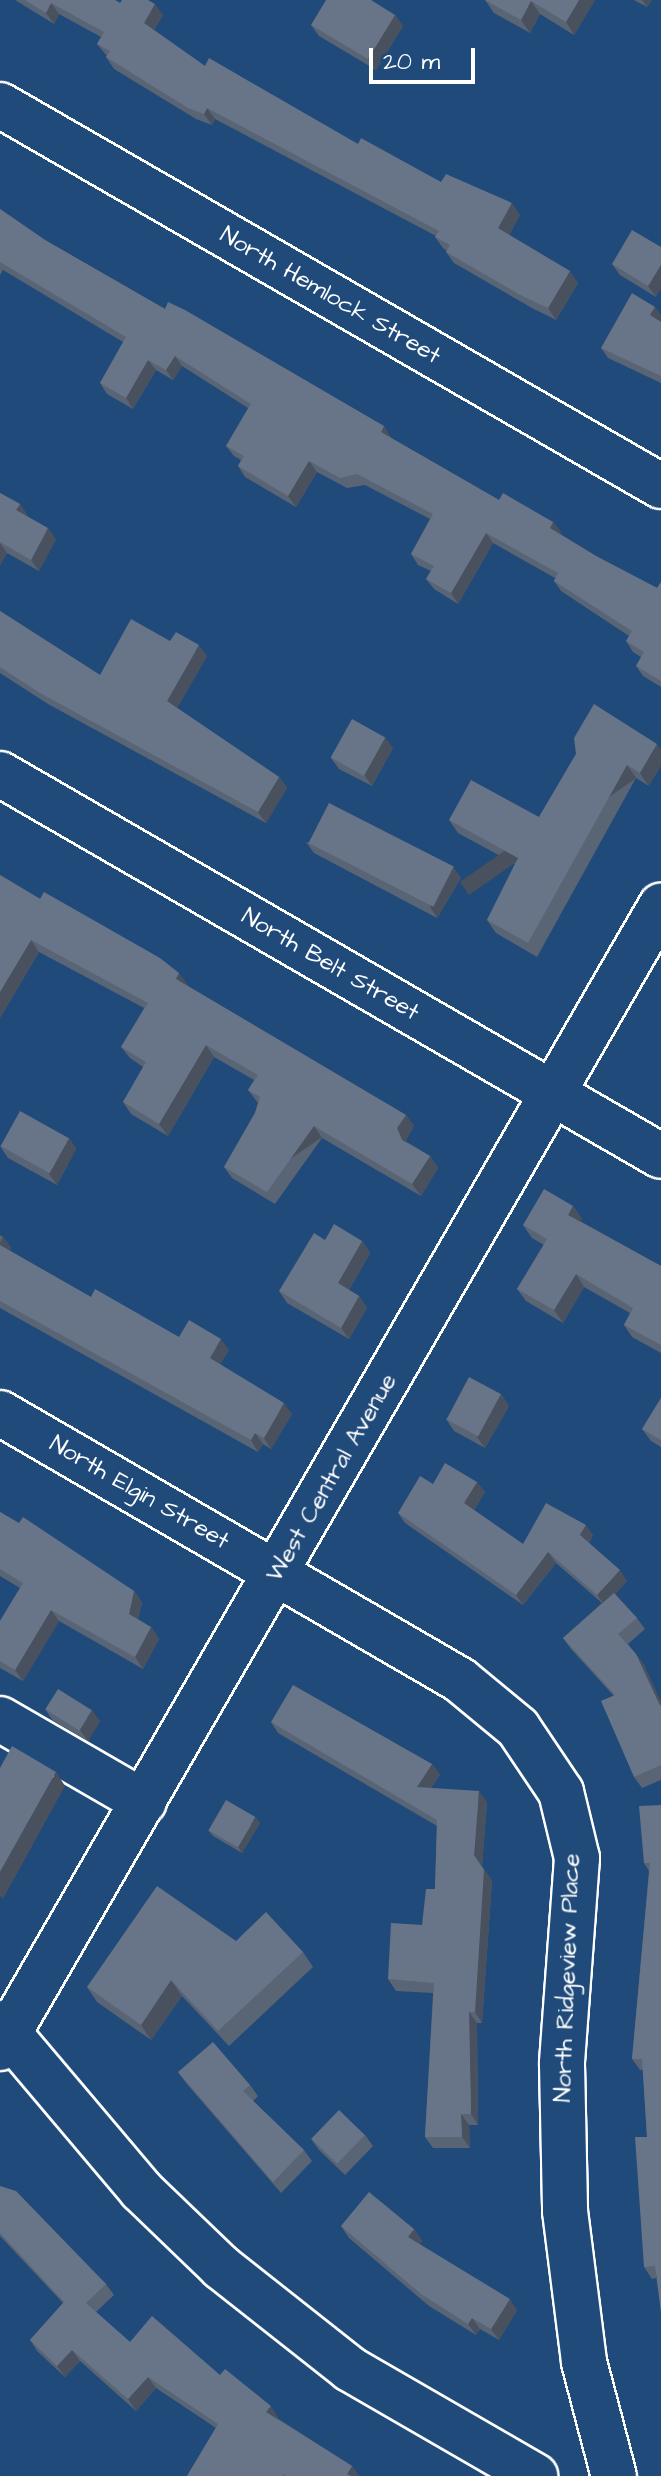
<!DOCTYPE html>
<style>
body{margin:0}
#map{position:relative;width:661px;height:2476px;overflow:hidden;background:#1f4a7a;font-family:"Architects Daughter",sans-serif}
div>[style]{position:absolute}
.roads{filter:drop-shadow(2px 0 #fff) drop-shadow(-2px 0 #fff) drop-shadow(0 2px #fff) drop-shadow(0 -2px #fff)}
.minor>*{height:44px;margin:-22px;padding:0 22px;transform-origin:22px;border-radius:22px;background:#1f4a7a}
.wall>*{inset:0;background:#596475}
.shaded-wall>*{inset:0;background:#49515f;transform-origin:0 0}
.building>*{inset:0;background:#687488;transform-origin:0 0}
span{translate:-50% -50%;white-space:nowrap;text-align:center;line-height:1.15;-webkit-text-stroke:6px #1f4a7a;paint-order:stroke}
.street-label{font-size:24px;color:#fff}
.scale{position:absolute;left:369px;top:48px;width:106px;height:36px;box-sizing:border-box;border:4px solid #fff;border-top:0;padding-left:10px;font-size:24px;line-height:28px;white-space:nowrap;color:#fff;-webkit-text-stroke:6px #1f4a7a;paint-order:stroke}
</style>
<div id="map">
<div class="roads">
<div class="minor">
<i style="left:0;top:105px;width:763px;rotate:29.96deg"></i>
<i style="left:0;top:774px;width:763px;rotate:30.02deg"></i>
<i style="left:0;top:1413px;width:532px;rotate:30.13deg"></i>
<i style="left:460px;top:1680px;width:75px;rotate:39.6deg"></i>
<i style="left:518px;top:1728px;width:77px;rotate:56.1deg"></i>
<i style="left:561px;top:1792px;width:68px;rotate:76.4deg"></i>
<i style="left:577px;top:1858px;width:207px;rotate:94.2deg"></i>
<i style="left:562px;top:2064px;width:147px;rotate:88.8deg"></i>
<i style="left:565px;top:2211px;width:152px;rotate:82.8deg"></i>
<i style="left:584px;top:2362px;width:118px;rotate:75.3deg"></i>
<i style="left:0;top:1719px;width:166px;rotate:30deg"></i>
<i style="left:0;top:2023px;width:219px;rotate:49.8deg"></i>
<i style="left:141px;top:2190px;width:111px;rotate:43.9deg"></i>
<i style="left:221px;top:2267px;width:164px;rotate:38.3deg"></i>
<i style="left:350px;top:2369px;width:214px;rotate:30deg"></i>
<i style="left:0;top:2048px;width:1320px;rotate:-59.94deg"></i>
</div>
</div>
<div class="wall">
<i style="clip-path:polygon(15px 0,115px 0,120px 3px,163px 15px,154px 30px,205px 66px,358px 144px,441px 182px,520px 215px,509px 235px,578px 283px,556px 320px,532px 308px,454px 263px,446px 252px,447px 251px,443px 248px,435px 237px,436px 236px,215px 119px,212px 125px,196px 119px,114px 69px,106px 57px,107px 56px,97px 44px,101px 37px,59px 14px,54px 24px)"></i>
<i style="clip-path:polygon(485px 0,595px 0,574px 35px,540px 14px,530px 33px,494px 13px)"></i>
<i style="clip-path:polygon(634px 0,652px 0,647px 7px)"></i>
<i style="clip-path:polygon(395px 15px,403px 26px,376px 70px,319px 36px,311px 25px)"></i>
<i style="clip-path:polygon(0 209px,45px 240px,165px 309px,384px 426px,391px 438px,499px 500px,553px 522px,561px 532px,560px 534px,596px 556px,657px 588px,661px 582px,661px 687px,643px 676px,636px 666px,641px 657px,633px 652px,626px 641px,629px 636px,561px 591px,554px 581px,555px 578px,493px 543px,458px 604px,434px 589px,426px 579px,431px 571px,418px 565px,411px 554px,430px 519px,365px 485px,347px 488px,317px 472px,296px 507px,245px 477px,238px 466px,241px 460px,234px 456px,226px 446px,248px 408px,182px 366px,173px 380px,156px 370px,133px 409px,107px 394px,100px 383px,123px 342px,3px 270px,0 275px)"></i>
<i style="clip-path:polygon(661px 247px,656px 297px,620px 275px,612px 264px)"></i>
<i style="clip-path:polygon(661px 315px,660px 321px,661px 322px,661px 383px,608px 358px,601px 348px)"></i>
<i style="clip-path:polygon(0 493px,20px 504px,27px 515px,27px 516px,56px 539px,39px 571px,7px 553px,0 565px)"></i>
<i style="clip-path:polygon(0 611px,100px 675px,170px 641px,207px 656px,177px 708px,279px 777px,287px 788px,266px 823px,48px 704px,0 673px)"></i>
<i style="clip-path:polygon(594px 704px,649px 786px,636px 778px,537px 957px,496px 933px,487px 920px,515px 864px,458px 833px,449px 820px,539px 817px,576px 754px)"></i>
<i style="clip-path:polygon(393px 748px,372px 786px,339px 769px,331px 758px)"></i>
<i style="clip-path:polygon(306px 842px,453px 867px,461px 878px,437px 918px,314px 853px)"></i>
<i style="clip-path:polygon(0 875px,406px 1115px,414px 1126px,406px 1140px,407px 1142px,430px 1156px,438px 1168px,421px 1196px,322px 1138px,275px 1204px,232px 1178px,224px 1167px,255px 1113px,258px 1103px,248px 1090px,254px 1080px,214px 1057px,168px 1136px,131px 1114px,123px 1102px,143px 1067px,130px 1058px,121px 1047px,144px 1008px,39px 952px,0 1018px)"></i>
<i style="clip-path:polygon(69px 1138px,76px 1149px,57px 1185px,8px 1158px,0 1146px)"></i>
<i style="clip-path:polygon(573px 1206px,582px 1219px,580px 1221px,661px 1266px,661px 1353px,632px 1337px,624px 1325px,630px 1313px,584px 1287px,563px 1323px,526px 1301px,517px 1289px,544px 1245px,532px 1238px,523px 1225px)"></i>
<i style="clip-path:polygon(0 1235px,3px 1237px,11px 1248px,10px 1251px,91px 1297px,179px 1337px,229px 1350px,220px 1364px,292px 1414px,271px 1449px,263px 1444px,258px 1452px,0 1308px)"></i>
<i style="clip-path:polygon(325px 1240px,362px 1241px,370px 1253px,349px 1290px,359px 1296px,367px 1308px,349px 1339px,287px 1303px,279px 1291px)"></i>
<i style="clip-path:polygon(501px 1394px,509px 1406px,485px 1448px,454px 1431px,446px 1419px)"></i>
<i style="clip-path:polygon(661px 1398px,661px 1447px,651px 1441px,642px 1429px)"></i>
<i style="clip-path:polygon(477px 1482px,485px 1492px,474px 1510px,523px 1544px,593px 1535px,589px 1543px,627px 1581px,615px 1594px,637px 1618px,645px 1629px,628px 1644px,644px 1665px,661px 1702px,661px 1780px,642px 1788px,634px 1777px,613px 1695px,571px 1649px,563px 1638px,602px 1603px,556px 1563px,523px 1605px,405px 1523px,398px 1513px,433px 1484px)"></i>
<i style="clip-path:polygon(0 1512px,134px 1591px,142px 1602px,138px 1620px,151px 1627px,159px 1639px,143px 1669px,59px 1621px,23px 1681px,0 1668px,0 1621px,20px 1588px,0 1576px)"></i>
<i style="clip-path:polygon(45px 1709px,100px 1721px,88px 1741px,53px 1721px)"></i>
<i style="clip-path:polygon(271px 1722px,432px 1764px,440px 1775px,431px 1788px,487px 1802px,482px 1866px,492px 1881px,482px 2023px,477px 2023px,478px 2125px,469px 2125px,470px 2148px,433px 2148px,425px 2137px,433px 1993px,396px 1991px,388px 1979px,422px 1925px,435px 1889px,437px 1826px,278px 1733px)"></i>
<i style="clip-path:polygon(661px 1805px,656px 2278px,652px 2279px,644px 2267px,647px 2137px,643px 2070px,640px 2070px,632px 2059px,649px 1871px,644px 1863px)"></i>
<i style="clip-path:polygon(260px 1823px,242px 1853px,213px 1836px,208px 1830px)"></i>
<i style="clip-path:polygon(236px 1941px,303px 1952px,313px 1967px,229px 2046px,182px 1996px,151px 2040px,97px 2002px,87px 1987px)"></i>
<i style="clip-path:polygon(178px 2072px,250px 2085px,258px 2096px,253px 2101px,304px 2150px,312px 2161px,281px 2193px,186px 2083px)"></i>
<i style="clip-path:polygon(365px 2135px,373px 2146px,345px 2175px,319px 2150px,311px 2139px)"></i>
<i style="clip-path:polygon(0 2186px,106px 2284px,114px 2295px,96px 2312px,130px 2342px,220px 2375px,278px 2417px,277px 2418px,352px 2466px,359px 2476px,187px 2476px,216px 2428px,156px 2388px,136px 2411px,80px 2361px,65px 2377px,37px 2351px,30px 2340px,63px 2303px,0 2236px)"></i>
<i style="clip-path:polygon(341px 2226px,414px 2229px,422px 2241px,419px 2244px,517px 2310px,499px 2340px,480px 2329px,476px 2335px,429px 2306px,349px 2238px)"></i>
</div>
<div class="shaded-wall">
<i style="clip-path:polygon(579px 0,595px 0,574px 35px,566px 22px)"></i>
<i style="clip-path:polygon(642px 0,652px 0,647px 7px)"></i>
<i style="clip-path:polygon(531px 1px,540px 14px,530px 33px,521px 20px)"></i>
<i style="clip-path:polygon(51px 3px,59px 14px,54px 24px,46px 13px)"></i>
<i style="clip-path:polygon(155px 4px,163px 15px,152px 34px,144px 23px)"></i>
<i style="clip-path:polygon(395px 15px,403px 26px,376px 70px,368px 59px)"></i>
<i style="clip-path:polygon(207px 108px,215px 119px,212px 125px,204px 114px)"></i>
<i style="clip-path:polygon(512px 203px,520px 215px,506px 240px,498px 228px)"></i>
<i style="clip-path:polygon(661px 265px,661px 289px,656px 297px,648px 286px)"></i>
<i style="clip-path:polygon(570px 271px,578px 283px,556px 320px,548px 308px)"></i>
<i style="clip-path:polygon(655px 307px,661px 315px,661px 318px,657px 325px,650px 315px)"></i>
<i style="clip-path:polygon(175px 356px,182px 366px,173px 380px,166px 370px)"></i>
<i style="clip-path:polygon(148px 360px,156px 370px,133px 409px,126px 398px)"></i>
<i style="clip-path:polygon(384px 426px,391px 437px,388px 442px,381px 432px)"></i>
<i style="clip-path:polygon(309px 461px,317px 472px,296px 507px,288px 496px)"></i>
<i style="clip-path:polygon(20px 504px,27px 515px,24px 521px,16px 510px)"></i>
<i style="clip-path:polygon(553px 522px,561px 532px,557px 538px,550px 528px)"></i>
<i style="clip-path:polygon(48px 528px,56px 539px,39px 571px,31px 560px)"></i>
<i style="clip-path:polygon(486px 533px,493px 543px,458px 604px,451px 593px)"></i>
<i style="clip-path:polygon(0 543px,7px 553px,0 565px)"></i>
<i style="clip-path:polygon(199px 645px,207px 656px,175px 712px,167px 701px)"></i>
<i style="clip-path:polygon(385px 737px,393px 748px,372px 786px,364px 775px)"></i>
<i style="clip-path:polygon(657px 744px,661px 750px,661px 766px,649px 786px,640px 773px)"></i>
<i style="left:627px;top:765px;width:16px;height:204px;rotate:55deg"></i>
<i style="clip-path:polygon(279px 777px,287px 788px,266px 823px,258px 812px)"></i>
<i style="clip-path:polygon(453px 867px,461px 878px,437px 918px,430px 907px)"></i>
<i style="clip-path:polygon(31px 940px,39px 952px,0 1018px,0 992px)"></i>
<i style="clip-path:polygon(179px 973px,188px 985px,184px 991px,176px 979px)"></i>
<i style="clip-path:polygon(206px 1045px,214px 1057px,168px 1136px,159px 1124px)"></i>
<i style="clip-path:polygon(406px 1115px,414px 1126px,406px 1140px,410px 1151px,402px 1140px,397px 1128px)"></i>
<i style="left:314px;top:1126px;width:14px;height:81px;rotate:56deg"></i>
<i style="clip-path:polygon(69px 1138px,76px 1149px,57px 1185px,49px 1174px)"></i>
<i style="clip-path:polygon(430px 1156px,438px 1168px,421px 1196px,412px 1184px)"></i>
<i style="clip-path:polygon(573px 1206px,582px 1219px,577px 1227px,568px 1215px)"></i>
<i style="clip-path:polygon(3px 1237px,11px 1248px,7px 1256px,0 1246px,0 1243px)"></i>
<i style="clip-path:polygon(362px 1241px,370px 1253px,346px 1295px,338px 1283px)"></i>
<i style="clip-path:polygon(576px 1274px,584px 1287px,563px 1323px,554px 1310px)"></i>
<i style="clip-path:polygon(359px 1296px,367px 1308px,349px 1339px,341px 1328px)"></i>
<i style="clip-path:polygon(221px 1339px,229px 1350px,217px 1369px,210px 1358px)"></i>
<i style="clip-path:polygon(501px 1394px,509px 1406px,485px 1448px,477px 1437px)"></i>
<i style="clip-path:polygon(284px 1403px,292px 1414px,271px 1449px,264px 1438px)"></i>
<i style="clip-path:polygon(255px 1433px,263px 1444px,258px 1452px,251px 1440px)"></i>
<i style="clip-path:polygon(477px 1482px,485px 1492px,472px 1514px,464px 1503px)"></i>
<i style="clip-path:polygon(586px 1525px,593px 1535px,587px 1546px,580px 1535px)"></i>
<i style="clip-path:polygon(548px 1552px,556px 1563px,523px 1605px,516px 1595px)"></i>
<i style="clip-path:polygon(620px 1570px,627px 1581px,605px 1606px,597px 1595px)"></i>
<i style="clip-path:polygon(134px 1591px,142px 1602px,137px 1626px,129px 1614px)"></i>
<i style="clip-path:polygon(51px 1610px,59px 1621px,23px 1681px,15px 1670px)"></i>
<i style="clip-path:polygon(151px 1627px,159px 1639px,143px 1669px,135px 1657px)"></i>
<i style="clip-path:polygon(636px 1654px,644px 1665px,661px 1702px,661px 1707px)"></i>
<i style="clip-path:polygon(92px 1710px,100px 1721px,88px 1741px,80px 1730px)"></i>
<i style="clip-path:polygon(432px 1764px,440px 1775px,424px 1798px,417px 1787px)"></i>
<i style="clip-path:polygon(56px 1772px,65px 1786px,3px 1899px,0 1896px,0 1872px)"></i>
<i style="clip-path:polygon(479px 1791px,487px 1802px,482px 1866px,492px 1881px,482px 2023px,475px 2012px,474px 1855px)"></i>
<i style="clip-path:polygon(256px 1817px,260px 1823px,242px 1853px,238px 1847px)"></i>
<i style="clip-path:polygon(171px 1980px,182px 1996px,151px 2040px,141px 2025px)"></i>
<i style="clip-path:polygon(469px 2012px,477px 2023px,478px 2125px,471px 2114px)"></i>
<i style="clip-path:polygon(461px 2114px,469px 2125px,470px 2148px,462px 2137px)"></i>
<i style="clip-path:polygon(414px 2229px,422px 2241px,416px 2248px,408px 2237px)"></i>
<i style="clip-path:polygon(510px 2299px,517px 2310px,499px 2340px,491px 2329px)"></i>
<i style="clip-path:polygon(472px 2318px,480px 2329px,476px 2335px,468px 2324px)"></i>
<i style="clip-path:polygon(72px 2350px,80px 2361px,65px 2377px,57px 2366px)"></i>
<i style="clip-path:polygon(148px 2377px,156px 2388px,136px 2411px,128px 2399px)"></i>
<i style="clip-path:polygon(271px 2406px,278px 2417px,274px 2423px,266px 2412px)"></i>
<i style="clip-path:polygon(352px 2466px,359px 2476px,349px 2476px,347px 2474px)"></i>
</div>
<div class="building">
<i style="clip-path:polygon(25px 0,115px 0,120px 3px,122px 0,148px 0,155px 4px,144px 23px,205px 66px,209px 58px,358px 144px,361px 138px,441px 182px,446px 174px,512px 203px,498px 228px,570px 271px,548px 308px,524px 297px,446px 252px,450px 245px,435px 237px,439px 231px,207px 108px,204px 114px,188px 108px,106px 57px,110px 51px,97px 44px,104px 32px,51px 3px,46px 13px)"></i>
<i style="clip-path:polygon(326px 0,371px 0,395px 15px,368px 59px,311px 25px)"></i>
<i style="clip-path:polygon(485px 0,579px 0,566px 22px,531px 1px,521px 20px)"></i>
<i style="clip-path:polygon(0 209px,45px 240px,165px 309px,168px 302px,185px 310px,384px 426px,381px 432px,499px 500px,503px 493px,553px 522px,550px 528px,596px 556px,657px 588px,661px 582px,661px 681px,636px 666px,644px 652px,626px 641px,632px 631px,554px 581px,558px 573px,486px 533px,451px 593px,426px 579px,434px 566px,411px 554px,433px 514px,357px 474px,340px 478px,309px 461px,288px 496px,238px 466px,244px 456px,226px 446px,251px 404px,175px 356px,166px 370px,148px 360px,126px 398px,100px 383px,126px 337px,0 262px)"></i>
<i style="clip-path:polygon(632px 230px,661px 247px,661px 265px,648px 286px,612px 264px)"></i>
<i style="clip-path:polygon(632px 293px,655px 307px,650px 315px,661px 322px,661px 376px,601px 348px)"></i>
<i style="clip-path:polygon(0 493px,20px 504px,16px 510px,48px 528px,31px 560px,0 542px)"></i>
<i style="clip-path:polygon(0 611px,100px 675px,131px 619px,170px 641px,176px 632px,199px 645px,167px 701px,279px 777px,258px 812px,40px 693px,0 667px)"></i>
<i style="clip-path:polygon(594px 704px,657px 744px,640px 773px,627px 765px,528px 943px,487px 920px,518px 858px,449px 820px,471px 780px,539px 817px,576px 754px,574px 738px)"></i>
<i style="left:352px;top:719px;width:38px;height:44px;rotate:29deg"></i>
<i style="left:329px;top:803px;width:140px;height:45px;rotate:27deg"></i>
<i style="clip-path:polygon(0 875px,40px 899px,44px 892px,160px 958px,179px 973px,176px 979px,406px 1115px,397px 1128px,402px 1140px,430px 1156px,412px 1184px,314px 1126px,267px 1192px,224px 1167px,255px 1113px,260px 1097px,248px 1090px,258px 1075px,206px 1045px,159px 1124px,123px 1102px,146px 1062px,121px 1047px,148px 1003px,31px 940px,0 992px)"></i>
<i style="left:20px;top:1111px;width:56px;height:40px;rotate:29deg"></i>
<i style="clip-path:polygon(544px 1189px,573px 1206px,568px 1215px,661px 1266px,661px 1345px,624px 1325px,633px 1308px,576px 1274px,554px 1310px,517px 1289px,547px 1239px,523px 1225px)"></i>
<i style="clip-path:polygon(334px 1224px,362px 1241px,338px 1283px,359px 1296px,341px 1328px,279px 1291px,314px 1233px,325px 1240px)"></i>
<i style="clip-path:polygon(0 1245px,91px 1297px,95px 1289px,179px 1337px,189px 1320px,221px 1339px,210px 1358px,284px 1403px,264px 1438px,255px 1433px,251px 1440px,0 1301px)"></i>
<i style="left:469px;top:1377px;width:36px;height:48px;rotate:28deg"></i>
<i style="clip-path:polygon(661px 1398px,661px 1440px,642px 1429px)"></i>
<i style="clip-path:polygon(445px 1463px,477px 1482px,464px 1503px,523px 1544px,546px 1503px,586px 1525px,580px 1535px,620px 1570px,597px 1595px,548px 1552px,516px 1595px,398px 1513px,420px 1476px,433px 1484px)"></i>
<i style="clip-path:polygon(0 1512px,19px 1523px,23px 1517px,134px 1591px,129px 1614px,151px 1627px,135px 1657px,51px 1610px,15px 1670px,0 1661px,0 1621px,23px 1583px,0 1569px)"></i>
<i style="clip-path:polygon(614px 1593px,637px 1618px,618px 1634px,636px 1654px,659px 1704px,661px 1706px,661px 1765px,634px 1777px,601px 1701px,615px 1695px,563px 1638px)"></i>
<i style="clip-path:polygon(293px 1685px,432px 1764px,417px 1787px,479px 1791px,474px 1855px,484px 1870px,475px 2012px,469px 2012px,471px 2114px,461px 2114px,462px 2137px,425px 2137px,434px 1983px,388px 1979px,391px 1923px,422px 1925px,426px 1889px,435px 1889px,437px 1820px,271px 1722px)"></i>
<i style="left:58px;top:1689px;width:40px;height:24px;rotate:32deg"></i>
<i style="clip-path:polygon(12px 1746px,56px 1772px,0 1872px,0 1768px)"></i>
<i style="left:226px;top:1800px;width:34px;height:35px;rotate:30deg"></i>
<i style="clip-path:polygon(661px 1805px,661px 2313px,655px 2266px,644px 2267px,635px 2137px,647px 2137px,642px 2059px,632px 2059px,650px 1863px,644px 1863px,639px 1806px)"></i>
<i style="clip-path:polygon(157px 1886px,236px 1941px,266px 1912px,303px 1952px,218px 2031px,171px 1980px,141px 2025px,87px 1987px)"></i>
<i style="clip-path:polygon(213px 2042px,250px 2085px,243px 2091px,304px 2150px,273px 2182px,178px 2072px)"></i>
<i style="left:339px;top:2110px;width:36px;height:40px;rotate:44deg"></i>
<i style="clip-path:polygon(0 2186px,16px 2191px,106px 2284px,86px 2303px,130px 2342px,152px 2316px,220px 2375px,225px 2369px,271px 2406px,266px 2412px,352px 2466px,347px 2474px,351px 2476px,286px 2476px,283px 2474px,283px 2476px,187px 2476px,218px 2424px,148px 2377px,128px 2399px,72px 2350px,57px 2366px,30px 2340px,64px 2302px,0 2233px)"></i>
<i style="clip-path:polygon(369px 2192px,414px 2229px,408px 2237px,510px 2299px,491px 2329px,472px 2318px,468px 2324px,421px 2294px,341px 2226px)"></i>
</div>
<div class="street-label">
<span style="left:330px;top:296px;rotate:30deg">North Hemlock Street</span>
<span style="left:330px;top:965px;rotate:30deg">North Belt Street</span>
<span style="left:332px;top:1478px;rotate:-60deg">West Central Avenue</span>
<span style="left:139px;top:1493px;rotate:30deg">North Elgin Street</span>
<span style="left:568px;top:1978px;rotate:-88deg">North Ridgeview Place</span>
</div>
<div class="scale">20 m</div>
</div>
